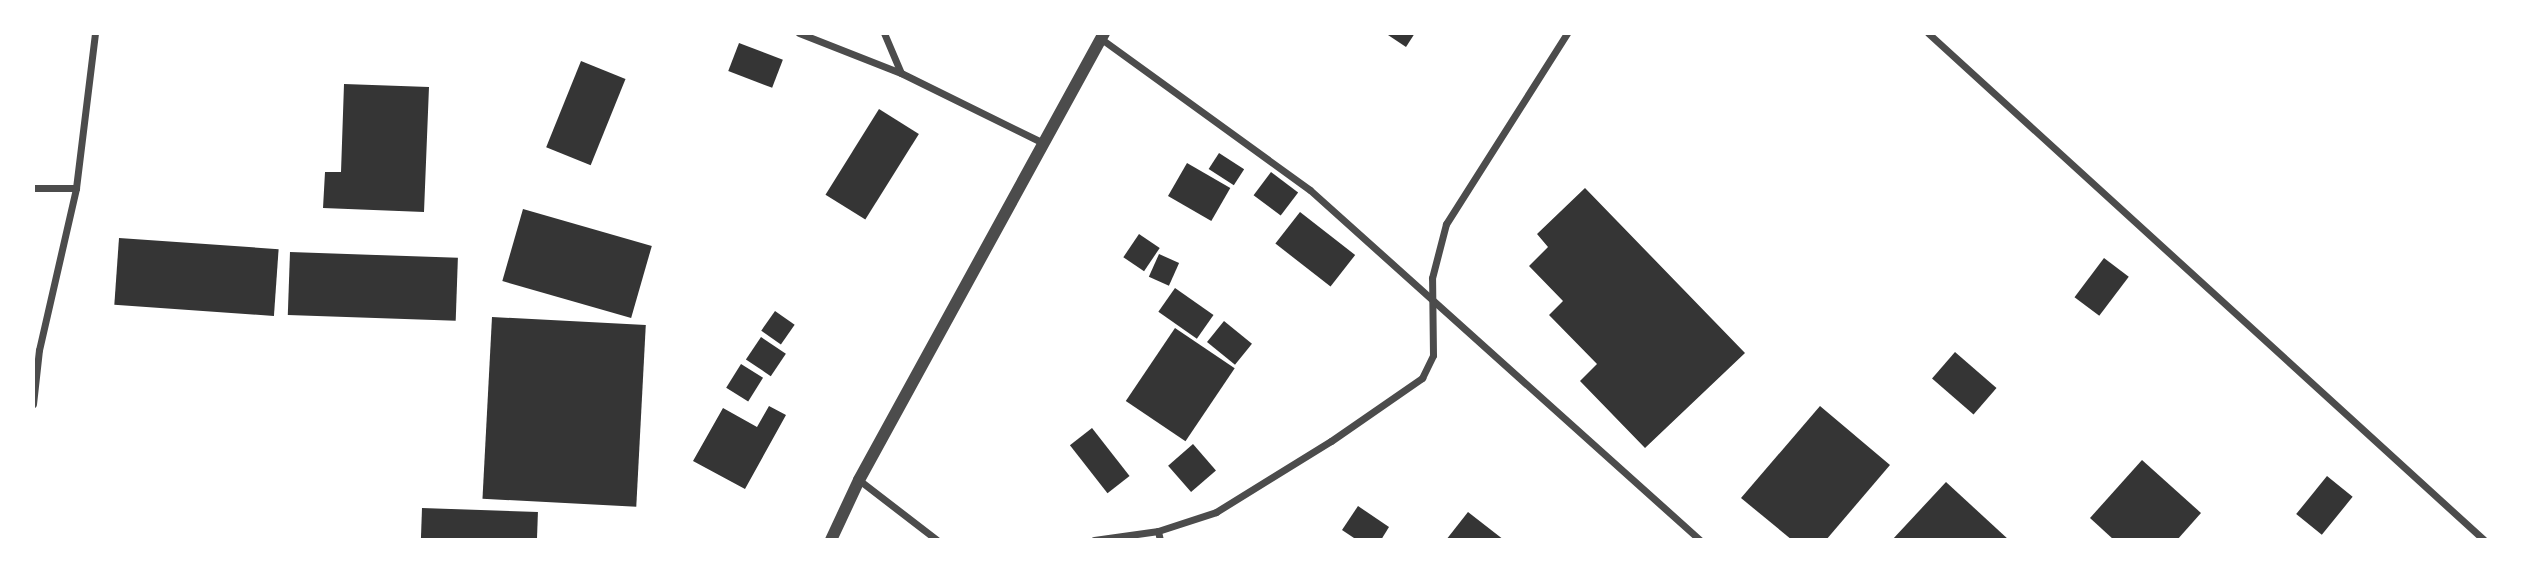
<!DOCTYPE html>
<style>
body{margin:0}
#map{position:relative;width:2525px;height:573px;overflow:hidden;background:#fff;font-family:Jost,sans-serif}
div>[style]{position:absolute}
.building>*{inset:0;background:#353535;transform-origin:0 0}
.minor>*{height:7px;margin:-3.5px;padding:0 3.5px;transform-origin:3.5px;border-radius:3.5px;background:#4c4c4c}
.tertiary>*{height:12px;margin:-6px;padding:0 6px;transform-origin:6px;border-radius:6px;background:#4c4c4c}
span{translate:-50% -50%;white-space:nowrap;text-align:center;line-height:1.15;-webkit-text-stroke:6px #fff;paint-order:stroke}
.frame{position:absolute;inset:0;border:35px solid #fff;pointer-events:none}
</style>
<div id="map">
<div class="building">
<i style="clip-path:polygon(1385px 33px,1415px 33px,1406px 47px)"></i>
<i style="left:739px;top:43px;width:47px;height:30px;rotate:21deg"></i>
<i style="left:581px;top:61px;width:48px;height:93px;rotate:22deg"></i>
<i style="clip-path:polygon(344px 84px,429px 87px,424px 212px,323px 208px,325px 172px,341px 172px)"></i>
<i style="left:879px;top:109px;width:47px;height:101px;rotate:32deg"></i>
<i style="left:1219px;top:153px;width:30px;height:19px;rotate:33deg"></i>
<i style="left:1187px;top:163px;width:50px;height:38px;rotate:30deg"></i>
<i style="left:1271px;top:172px;width:34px;height:29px;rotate:37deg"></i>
<i style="clip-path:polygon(1585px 188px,1745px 353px,1645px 448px,1580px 381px,1597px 364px,1549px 315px,1563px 301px,1529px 266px,1548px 247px,1537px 234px)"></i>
<i style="left:523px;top:209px;width:134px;height:75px;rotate:16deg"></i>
<i style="left:1300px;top:212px;width:70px;height:40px;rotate:38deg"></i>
<i style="left:1139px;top:234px;width:25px;height:28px;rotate:34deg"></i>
<i style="left:119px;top:238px;width:160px;height:67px;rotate:4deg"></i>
<i style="left:290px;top:252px;width:168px;height:63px;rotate:2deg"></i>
<i style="left:1159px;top:254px;width:22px;height:25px;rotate:24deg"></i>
<i style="left:2104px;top:258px;width:31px;height:49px;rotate:37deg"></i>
<i style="left:1175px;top:288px;width:47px;height:29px;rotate:35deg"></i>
<i style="left:775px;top:311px;width:24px;height:24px;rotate:35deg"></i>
<i style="left:492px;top:317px;width:154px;height:182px;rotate:3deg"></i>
<i style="left:1224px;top:321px;width:36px;height:27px;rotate:39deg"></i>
<i style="left:1175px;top:328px;width:72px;height:88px;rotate:34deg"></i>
<i style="left:761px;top:337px;width:30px;height:27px;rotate:34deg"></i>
<i style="left:1955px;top:352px;width:55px;height:35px;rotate:41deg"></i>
<i style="left:741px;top:364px;width:26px;height:28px;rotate:32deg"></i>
<i style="clip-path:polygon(769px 406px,786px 415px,745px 489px,693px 461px,723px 408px,757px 427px)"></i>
<i style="clip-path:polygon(1820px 406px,1890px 465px,1826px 540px,1792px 540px,1741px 498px)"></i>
<i style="left:1092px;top:428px;width:61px;height:28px;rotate:52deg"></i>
<i style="left:1193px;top:444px;width:35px;height:33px;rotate:49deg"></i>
<i style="clip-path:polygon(2142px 460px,2201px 513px,2177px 540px,2114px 540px,2090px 518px)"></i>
<i style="left:2327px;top:476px;width:33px;height:49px;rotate:39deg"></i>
<i style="clip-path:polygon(1946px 482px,2009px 540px,1892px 540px)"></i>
<i style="clip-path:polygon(1358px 506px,1389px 527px,1381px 540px,1357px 540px,1342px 530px)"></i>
<i style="left:422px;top:508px;width:116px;height:32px;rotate:2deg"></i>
<i style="clip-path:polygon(1468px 512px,1504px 540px,1446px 540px)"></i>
</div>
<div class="minor">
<i style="left:799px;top:33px;width:110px;rotate:21.4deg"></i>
<i style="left:901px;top:73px;width:158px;rotate:26.2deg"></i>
<i style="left:884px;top:33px;width:43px;rotate:67deg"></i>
<i style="left:1928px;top:33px;width:752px;rotate:42.36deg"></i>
<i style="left:1100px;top:38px;width:259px;rotate:35.9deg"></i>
<i style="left:1310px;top:190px;width:524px;rotate:41.91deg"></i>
<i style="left:33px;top:188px;width:43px"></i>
<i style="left:33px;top:404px;width:54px;rotate:-83.7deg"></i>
<i style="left:39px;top:350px;width:166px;rotate:-77.1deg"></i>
<i style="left:76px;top:188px;width:156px;rotate:-83deg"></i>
<i style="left:859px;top:480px;width:98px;rotate:37.6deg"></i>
<i style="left:1094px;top:540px;width:65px;rotate:-8deg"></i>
<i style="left:1160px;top:540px;width:9px;rotate:-103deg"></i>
<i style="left:1158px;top:531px;width:61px;rotate:-18.1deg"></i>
<i style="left:1216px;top:512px;width:135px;rotate:-31.7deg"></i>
<i style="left:1331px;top:441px;width:111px;rotate:-34.7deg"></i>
<i style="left:1422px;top:378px;width:25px;rotate:-64deg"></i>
<i style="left:1433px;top:355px;width:77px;rotate:-90.7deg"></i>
<i style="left:1432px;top:278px;width:56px;rotate:-75.5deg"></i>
<i style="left:1446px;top:224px;width:226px;rotate:-57.6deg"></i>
</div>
<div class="tertiary">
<i style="left:831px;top:540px;width:66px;rotate:-65deg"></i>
<i style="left:859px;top:480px;width:510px;rotate:-61.27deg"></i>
</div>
<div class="frame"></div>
</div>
